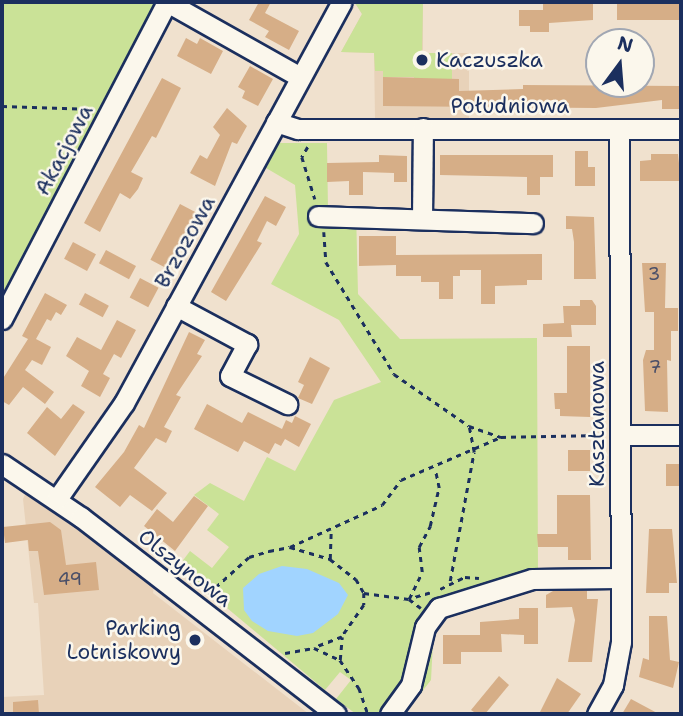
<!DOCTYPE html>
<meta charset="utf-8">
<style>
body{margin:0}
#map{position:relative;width:683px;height:716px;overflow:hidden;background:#f0e1ce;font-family:"Shantell Sans",sans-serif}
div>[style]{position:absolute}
.built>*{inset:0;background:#e8d2b9}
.green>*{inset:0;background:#cae297}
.water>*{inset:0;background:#a1d4ff}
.building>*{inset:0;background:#d6ae87;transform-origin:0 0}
.path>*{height:2.5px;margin-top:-1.25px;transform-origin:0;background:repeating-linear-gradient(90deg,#1b2f5e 0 5px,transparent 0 10px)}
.roads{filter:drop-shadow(2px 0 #1b2f5e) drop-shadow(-2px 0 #1b2f5e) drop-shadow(0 2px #1b2f5e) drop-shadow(0 -2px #1b2f5e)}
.minor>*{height:19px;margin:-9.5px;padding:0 9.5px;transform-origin:9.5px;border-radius:9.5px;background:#fbf7ec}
.dots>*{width:19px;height:19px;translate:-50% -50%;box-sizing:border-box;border:4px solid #fbf7ec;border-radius:50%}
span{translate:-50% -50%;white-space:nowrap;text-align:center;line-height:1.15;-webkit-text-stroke:5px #fbf7ec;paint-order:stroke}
.number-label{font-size:18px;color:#4a4f68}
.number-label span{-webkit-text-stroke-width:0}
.poi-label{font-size:21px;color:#1b2f5e}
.left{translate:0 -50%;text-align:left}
.right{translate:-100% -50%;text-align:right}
.street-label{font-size:21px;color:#1b2f5e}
.frame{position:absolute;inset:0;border:4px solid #1b2f5e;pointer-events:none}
.north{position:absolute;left:585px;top:28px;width:70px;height:70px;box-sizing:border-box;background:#fbf7ec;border:2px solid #a1a7b3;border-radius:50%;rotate:16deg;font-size:19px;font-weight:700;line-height:28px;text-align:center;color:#1b2f5e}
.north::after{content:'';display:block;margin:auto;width:24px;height:32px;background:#1b2f5e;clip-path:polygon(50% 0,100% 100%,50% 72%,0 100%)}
</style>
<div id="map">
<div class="built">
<i style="clip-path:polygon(423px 2px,423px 53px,469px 53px,469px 118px,375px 118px,374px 53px,341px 52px,362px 14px,355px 3px)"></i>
<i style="clip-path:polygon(27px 490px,154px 585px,153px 593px,309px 714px,2px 714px,2px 697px,44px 695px,38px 603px,34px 603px,23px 499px)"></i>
</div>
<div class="green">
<i style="clip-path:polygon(2px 2px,157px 2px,2px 308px)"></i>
<i style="clip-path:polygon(423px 2px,422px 53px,452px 53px,452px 79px,414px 89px,414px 77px,383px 77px,383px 71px,375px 71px,374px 53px,341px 52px,362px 14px,355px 3px)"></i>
<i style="clip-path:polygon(279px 143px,327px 143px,328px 210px,356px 210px,358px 294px,400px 339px,537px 338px,538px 572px,435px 605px,431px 680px,405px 714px,356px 714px,336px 699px,351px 680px,340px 672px,325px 690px,178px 567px,190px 551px,212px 568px,229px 547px,207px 530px,219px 514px,194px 495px,210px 483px,244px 501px,267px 457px,295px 471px,334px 400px,381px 382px,339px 320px,271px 284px,299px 234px,295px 185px,266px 168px)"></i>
</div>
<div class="water">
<i style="clip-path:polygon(282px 566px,307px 569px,339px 583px,348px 595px,338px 614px,313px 633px,297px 636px,268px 631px,252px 621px,244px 610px,243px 588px,259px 574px)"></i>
</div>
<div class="building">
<i style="clip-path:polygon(259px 2px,271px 2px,265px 13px,299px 31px,289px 50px,265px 37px,269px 31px,249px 20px)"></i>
<i style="clip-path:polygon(543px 2px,593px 2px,593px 20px,549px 23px,549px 32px,530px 32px,530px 26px,519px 26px,519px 10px,543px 10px)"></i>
<i style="left:617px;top:2px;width:64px;height:18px"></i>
<i style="clip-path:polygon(186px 38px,197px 44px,200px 38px,223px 51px,211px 74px,177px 56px)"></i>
<i style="clip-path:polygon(250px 66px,273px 79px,258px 106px,242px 98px,245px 91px,238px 87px)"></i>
<i style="clip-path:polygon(383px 77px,459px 79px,459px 91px,523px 89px,523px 85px,681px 86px,681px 109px,662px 109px,662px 100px,596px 108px,383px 106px)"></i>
<i style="clip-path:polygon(162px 78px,181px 88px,156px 138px,152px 136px,131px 172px,143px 178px,138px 189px,130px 199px,120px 193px,100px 232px,84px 223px)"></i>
<i style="clip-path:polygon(227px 108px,247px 126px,237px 144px,232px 142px,215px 186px,190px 173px,200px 155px,207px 159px,220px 135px,213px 127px)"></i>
<i style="clip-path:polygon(575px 151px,588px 151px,588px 167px,595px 167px,595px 186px,575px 186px)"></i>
<i style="clip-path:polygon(651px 154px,678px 154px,681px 181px,640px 181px,640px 161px,651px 160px)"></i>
<i style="clip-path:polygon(379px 155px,407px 156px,407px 182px,394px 182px,394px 173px,363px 172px,363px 195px,349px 195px,349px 181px,327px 182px,327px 163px,379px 162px)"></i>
<i style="clip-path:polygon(440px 155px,553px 155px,553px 177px,540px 177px,540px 195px,527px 195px,527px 177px,440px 175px)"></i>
<i style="clip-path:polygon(265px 196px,286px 207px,276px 226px,267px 221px,257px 241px,262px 243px,226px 301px,211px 292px)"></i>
<i style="left:180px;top:204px;width:21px;height:63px;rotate:28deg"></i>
<i style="clip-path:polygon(566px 216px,594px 217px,596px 279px,574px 279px,574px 242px,572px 229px,566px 229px)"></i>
<i style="clip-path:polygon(359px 236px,396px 236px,396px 255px,542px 254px,542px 280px,527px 280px,527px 285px,495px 286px,495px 304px,481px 304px,481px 270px,460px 270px,460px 276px,453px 276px,453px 299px,439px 299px,439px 282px,421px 282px,421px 276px,396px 276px,396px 265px,359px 266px)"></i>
<i style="left:73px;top:242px;width:26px;height:19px;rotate:28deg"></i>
<i style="left:106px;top:250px;width:34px;height:15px;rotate:28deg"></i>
<i style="clip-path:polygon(642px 263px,666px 263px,665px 308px,678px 308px,678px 331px,671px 331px,671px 361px,667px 360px,668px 412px,645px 411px,643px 360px,646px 350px,654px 350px,654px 312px,645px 312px)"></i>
<i style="left:140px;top:278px;width:21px;height:22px;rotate:28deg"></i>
<i style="clip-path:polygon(45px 293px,67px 305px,61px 315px,56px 312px,51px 321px,47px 319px,36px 339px,51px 347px,42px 365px,32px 360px,25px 370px,54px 392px,45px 404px,23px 387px,9px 405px,2px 401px,2px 380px,28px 339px,22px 336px)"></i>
<i style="left:85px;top:293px;width:27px;height:13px;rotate:28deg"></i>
<i style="clip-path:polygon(580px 300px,592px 300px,596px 306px,596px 325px,571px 325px,572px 337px,543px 337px,543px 324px,564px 323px,563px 306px,580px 306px)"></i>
<i style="clip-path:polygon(117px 320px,136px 330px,121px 358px,114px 354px,103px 374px,110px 378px,100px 397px,81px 386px,89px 371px,66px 356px,77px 337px,101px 350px)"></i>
<i style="clip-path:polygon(189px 332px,205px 340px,197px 354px,202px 356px,176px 395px,181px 397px,164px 427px,172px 431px,166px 443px,156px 438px,134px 468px,167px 493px,152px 511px,130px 495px,120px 507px,95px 487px,124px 452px,139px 425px,144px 428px)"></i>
<i style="clip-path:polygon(567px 346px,590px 346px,590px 417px,560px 416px,560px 409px,555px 409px,554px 393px,567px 393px)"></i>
<i style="clip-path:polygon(310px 357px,330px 368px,312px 404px,298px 398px,304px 385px,298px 382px)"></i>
<i style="clip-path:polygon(73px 404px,85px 412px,55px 456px,27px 433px,47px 407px,61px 419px)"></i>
<i style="clip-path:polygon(207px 404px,242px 423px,248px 412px,282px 429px,286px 420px,292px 423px,295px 416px,311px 424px,299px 447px,285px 439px,281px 446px,275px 443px,269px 454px,244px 441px,238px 452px,194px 429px)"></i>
<i style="left:568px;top:450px;width:22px;height:21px"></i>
<i style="left:666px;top:464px;width:15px;height:22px"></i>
<i style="clip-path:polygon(557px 495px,590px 495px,591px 560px,568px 560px,568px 547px,538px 547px,537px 534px,557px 534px)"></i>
<i style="clip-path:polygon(194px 496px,208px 506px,175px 551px,144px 526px,157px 509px,173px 522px)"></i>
<i style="clip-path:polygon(50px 522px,61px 530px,66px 565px,96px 562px,99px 590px,44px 595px,38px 551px,29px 551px,28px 540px,5px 543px,3px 527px)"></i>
<i style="clip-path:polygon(649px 529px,672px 529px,677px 583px,669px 583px,669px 593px,646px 593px)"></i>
<i style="clip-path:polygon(553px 591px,587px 591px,587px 599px,598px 599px,592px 662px,568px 662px,575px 620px,572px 607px,546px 608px,546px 595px)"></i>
<i style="clip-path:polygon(519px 608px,538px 608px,538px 644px,524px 644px,524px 635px,501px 634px,502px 652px,461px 652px,461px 664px,443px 664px,443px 635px,480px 635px,480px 622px,519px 619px)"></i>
<i style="clip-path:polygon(649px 616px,667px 616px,670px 660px,679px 662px,673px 688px,639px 677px,643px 658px,649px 660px)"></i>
<i style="clip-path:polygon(499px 676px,509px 685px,485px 714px,477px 714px,471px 710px)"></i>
<i style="clip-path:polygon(557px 678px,581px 694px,567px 714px,539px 714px)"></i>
<i style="clip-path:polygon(631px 699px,659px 714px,622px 714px)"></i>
<i style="clip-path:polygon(38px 700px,39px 714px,13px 714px,13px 702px)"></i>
</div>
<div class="path">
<i style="left:2px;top:106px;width:92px;rotate:1.9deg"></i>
<i style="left:308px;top:147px;width:12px;rotate:121deg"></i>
<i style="left:302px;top:157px;width:44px;rotate:72.8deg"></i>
<i style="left:324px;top:232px;width:30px;rotate:86deg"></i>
<i style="left:326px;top:262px;width:131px;rotate:58.7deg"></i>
<i style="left:394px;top:374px;width:91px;rotate:34.7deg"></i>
<i style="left:469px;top:426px;width:34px;rotate:19deg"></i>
<i style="left:290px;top:547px;width:101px;rotate:-24.5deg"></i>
<i style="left:382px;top:505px;width:31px;rotate:-53deg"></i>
<i style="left:401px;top:480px;width:109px;rotate:-23.3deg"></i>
<i style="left:501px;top:437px;width:102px;rotate:-1.1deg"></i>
<i style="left:330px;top:559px;width:28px;rotate:-88deg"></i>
<i style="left:450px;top:581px;width:131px;rotate:-79.5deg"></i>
<i style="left:474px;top:452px;width:25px;rotate:-101deg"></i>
<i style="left:440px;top:589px;width:28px;rotate:-26deg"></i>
<i style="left:465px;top:577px;width:14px;rotate:4deg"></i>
<i style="left:364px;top:593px;width:45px;rotate:7.6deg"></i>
<i style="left:409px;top:599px;width:15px;rotate:37deg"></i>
<i style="left:430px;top:593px;width:22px;rotate:164deg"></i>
<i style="left:409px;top:599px;width:30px;rotate:-64deg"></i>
<i style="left:422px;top:572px;width:25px;rotate:-97deg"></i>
<i style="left:419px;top:547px;width:24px;rotate:-62deg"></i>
<i style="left:430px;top:526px;width:39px;rotate:-77deg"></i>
<i style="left:439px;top:488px;width:19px;rotate:-102deg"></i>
<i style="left:208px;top:594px;width:55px;rotate:-42.1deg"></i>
<i style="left:249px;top:557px;width:21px;rotate:-17deg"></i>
<i style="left:269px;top:551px;width:21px;rotate:-11deg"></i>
<i style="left:290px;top:547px;width:42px;rotate:16.7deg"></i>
<i style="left:330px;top:559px;width:33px;rotate:38deg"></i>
<i style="left:356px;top:579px;width:16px;rotate:60deg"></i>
<i style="left:364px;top:593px;width:12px;rotate:90deg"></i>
<i style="left:364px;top:605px;width:39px;rotate:125deg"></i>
<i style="left:342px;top:637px;width:30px;rotate:159deg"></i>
<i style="left:285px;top:653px;width:29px;rotate:-10deg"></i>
<i style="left:314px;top:648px;width:29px;rotate:25deg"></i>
<i style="left:340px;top:660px;width:34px;rotate:56deg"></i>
<i style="left:359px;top:688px;width:28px;rotate:71deg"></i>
<i style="left:340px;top:660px;width:23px;rotate:-85deg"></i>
</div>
<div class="roads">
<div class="minor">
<i style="left:167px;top:2px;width:153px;rotate:29.4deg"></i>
<i style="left:276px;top:122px;width:23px;rotate:18deg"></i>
<i style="left:298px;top:129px;width:383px"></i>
<i style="left:318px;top:216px;width:215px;rotate:1.9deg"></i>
<i style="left:422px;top:218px;width:90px;rotate:-89.4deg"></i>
<i style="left:176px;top:306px;width:81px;rotate:28.2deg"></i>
<i style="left:247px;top:344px;width:36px;rotate:118deg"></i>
<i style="left:230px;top:376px;width:64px;rotate:26.2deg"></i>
<i style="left:2px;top:319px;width:357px;rotate:-62.5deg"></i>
<i style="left:620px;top:435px;width:61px"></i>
<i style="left:2px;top:464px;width:95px;rotate:33.9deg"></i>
<i style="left:81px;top:517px;width:322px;rotate:37.7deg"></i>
<i style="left:57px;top:499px;width:117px;rotate:-55.1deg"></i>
<i style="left:124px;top:403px;width:456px;rotate:-61.5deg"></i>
<i style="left:390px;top:714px;width:36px;rotate:-54deg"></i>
<i style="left:411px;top:685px;width:60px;rotate:-76.4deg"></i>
<i style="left:425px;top:627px;width:24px;rotate:-54deg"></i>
<i style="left:439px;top:608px;width:97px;rotate:-17.3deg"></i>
<i style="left:532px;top:579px;width:88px;rotate:-0.7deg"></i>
<i style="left:597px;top:714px;width:33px;rotate:-61deg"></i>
<i style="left:613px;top:685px;width:44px;rotate:-79.5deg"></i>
<i style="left:621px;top:642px;width:513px;rotate:-90.22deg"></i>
</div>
</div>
<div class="dots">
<i style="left:422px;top:60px;background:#1b2f5e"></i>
<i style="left:195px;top:640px;background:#1b2f5e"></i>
</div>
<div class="number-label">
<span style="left:654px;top:274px">3</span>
<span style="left:655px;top:367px">7</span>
<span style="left:70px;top:579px">49</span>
</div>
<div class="poi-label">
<span class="left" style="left:436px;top:60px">Kaczuszka</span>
<span class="right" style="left:181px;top:640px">Parking<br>Lotniskowy</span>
</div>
<div class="street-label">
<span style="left:510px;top:106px">Południowa</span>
<span style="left:64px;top:150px;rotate:-62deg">Akacjowa</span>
<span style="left:185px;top:242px;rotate:-61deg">Brzozowa</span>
<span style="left:597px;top:424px;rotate:-90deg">Kasztanowa</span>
<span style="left:185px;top:568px;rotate:38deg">Olszynowa</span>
</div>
<div class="frame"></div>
<div class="north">N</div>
</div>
